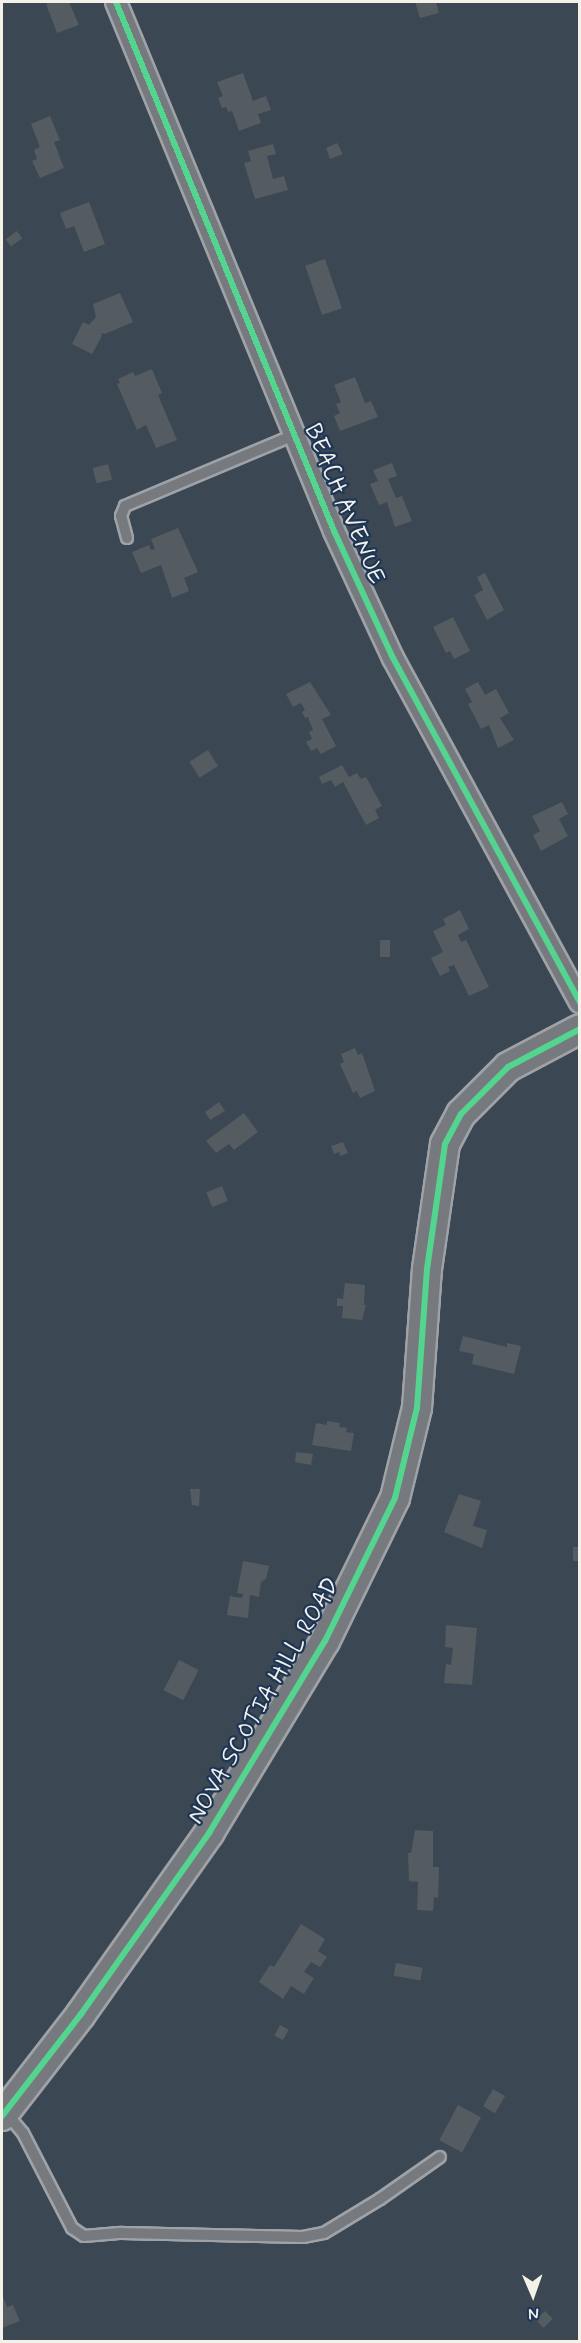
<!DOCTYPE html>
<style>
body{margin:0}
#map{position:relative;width:581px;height:2343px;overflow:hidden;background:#3c4754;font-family:Mynerve,sans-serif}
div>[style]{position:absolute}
.building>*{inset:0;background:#545b61;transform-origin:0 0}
.roads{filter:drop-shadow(2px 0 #9fa3a8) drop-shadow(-2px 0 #9fa3a8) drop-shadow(0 2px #9fa3a8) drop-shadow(0 -2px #9fa3a8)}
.lane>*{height:10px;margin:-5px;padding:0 5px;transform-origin:5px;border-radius:5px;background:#767a7f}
.street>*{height:20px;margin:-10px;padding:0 10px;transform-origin:10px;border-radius:10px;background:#767a7f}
.secondary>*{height:28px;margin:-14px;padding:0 14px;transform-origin:14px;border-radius:14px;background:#767a7f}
.cycleway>*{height:6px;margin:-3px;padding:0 3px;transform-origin:3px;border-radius:3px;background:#53d58f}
span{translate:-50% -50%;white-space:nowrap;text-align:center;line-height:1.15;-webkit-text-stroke:4.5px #1d3557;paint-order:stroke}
.street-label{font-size:24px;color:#f4f1e8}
.frame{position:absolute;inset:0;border:3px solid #f4f1e8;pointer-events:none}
.north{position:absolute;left:503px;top:2265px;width:60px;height:60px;-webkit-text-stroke:4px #1d3557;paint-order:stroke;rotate:178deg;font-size:16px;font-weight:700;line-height:24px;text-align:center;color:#f4f1e8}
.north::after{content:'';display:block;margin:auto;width:21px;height:27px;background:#f4f1e8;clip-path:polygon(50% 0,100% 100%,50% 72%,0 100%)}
</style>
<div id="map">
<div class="building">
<i style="clip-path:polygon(51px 2px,69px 2px,79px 25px,57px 33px,46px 4px)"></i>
<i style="clip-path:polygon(415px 2px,436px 2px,439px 13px,420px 18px)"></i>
<i style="clip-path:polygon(243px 73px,253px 101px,266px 96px,271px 110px,258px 114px,261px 123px,239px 131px,232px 111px,228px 112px,226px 107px,222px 108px,218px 98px,223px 96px,217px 82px)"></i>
<i style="clip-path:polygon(50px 116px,60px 140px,54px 142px,64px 168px,40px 178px,32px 161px,37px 159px,34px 150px,40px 147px,31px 124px)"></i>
<i style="clip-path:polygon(337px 143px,343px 154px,330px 159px,326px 148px)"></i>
<i style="clip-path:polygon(273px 144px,276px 154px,267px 156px,273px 179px,284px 176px,288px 190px,255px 199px,244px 163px,251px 161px,248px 151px)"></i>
<i style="clip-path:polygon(89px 202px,105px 244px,84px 252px,74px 226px,66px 229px,60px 213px)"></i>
<i style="left:17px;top:231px;width:9px;height:14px;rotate:54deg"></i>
<i style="left:325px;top:259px;width:52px;height:21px;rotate:71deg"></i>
<i style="clip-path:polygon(120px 293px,133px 322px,105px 334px,101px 333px,102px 336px,92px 354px,72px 344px,83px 322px,89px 325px,96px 317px,93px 304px)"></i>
<i style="clip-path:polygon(152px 369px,162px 393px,158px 395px,177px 440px,156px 448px,146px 425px,137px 430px,117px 384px,120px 383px,118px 379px,133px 372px,135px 376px)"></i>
<i style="clip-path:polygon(355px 377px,365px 403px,371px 401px,378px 417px,340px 431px,334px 416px,340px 413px,336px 404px,341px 402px,334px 385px)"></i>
<i style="clip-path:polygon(392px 463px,397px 476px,388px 479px,396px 498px,402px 496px,412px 521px,395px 527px,387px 502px,379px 505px,370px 484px,378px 481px,373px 470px)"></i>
<i style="left:108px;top:464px;width:16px;height:16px;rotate:75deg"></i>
<i style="clip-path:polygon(178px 528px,198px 572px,184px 578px,189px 591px,172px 598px,161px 565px,141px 573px,132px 552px,149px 545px,151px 550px,155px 549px,151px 539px)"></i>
<i style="clip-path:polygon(485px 573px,504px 610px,487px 620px,474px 595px,483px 590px,477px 577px)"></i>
<i style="clip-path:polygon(453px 617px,470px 651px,454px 659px,450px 651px,446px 653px,433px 627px)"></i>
<i style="clip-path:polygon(310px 682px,331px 715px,322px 719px,336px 746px,321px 754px,317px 748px,311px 751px,306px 742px,312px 739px,309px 732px,313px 730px,308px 717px,305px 718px,302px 712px,305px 710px,301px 703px,293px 707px,286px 694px)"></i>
<i style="clip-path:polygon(478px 682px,485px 695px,496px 689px,509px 713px,500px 718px,514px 740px,498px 748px,489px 725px,481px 729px,468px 704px,472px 702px,465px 689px)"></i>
<i style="left:208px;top:750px;width:19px;height:22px;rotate:58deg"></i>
<i style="clip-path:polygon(342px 765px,349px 777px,357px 773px,361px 779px,366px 777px,382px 806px,375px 810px,379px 818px,366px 825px,343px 782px,335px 787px,331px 780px,322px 784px,319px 777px)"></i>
<i style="clip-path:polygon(562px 802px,568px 814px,559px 819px,568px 836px,541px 851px,533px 835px,540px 831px,532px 816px)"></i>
<i style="clip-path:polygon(460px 910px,469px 929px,458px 935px,461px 942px,466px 940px,489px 987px,469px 996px,454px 965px,448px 967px,450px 971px,440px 976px,431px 958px,443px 952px,433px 931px,446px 925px,443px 919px)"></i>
<i style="left:380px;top:940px;width:10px;height:17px"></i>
<i style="clip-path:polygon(355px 1048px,358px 1055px,362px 1053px,375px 1091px,360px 1098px,357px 1091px,353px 1093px,340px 1064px,344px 1062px,341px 1054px)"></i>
<i style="clip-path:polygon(219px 1102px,225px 1111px,210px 1120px,205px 1112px)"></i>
<i style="clip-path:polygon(244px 1113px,258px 1132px,234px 1150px,229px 1144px,216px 1153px,206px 1141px)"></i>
<i style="clip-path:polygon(343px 1142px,348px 1153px,340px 1156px,339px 1152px,334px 1154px,331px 1146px)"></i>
<i style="left:222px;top:1186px;width:16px;height:17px;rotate:68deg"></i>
<i style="clip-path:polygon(345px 1283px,365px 1285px,364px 1305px,366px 1305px,362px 1320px,342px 1318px,343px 1306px,337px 1306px,337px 1298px,343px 1299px)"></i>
<i style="clip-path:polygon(463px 1336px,507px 1347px,507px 1343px,521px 1346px,514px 1374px,472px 1364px,474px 1354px,459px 1351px)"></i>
<i style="clip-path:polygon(327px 1421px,340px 1423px,339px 1427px,347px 1428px,346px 1432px,354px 1433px,351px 1451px,312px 1445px,316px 1423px,327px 1425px)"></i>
<i style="clip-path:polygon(296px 1452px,313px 1454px,311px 1465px,295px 1462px)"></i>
<i style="clip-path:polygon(190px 1489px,200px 1489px,199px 1506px,192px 1505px)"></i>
<i style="clip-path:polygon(459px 1494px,481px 1501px,473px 1526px,487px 1530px,482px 1548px,444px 1532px)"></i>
<i style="left:573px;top:1547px;width:7px;height:14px"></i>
<i style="clip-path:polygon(243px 1561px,269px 1566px,266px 1579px,261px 1582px,259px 1597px,250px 1595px,248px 1618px,227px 1615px,230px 1596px,242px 1598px,243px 1594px,237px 1593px)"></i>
<i style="clip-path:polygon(446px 1625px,477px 1628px,472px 1685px,444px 1683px,446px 1664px,451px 1665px,453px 1648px,445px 1647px)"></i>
<i style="left:179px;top:1660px;width:22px;height:34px;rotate:27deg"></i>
<i style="clip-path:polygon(415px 1830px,433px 1831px,433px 1867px,439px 1867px,438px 1898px,434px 1897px,433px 1911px,417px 1910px,418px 1882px,409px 1881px,408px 1853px,411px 1853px)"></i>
<i style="clip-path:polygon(301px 1924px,325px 1939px,318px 1951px,327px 1957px,320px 1967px,311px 1962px,304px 1972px,314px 1978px,304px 1994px,291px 1986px,283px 1999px,259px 1982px,270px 1965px,274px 1967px)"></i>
<i style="left:396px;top:1963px;width:27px;height:13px;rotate:10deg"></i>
<i style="left:280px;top:2025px;width:10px;height:12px;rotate:29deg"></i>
<i style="left:493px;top:2089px;width:14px;height:20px;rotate:30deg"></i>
<i style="left:458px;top:2105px;width:26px;height:40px;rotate:28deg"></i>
<i style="clip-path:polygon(2px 2294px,7px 2307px,13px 2305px,20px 2321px,2px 2328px)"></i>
<i style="left:545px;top:2311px;width:11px;height:13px;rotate:45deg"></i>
</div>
<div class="roads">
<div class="lane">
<i style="left:127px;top:538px;width:23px;rotate:-105deg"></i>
<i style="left:121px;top:516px;width:11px;rotate:-68deg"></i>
<i style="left:125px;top:506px;width:183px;rotate:-22.8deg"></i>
<i style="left:7px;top:2114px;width:25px;rotate:50deg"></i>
<i style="left:23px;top:2133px;width:107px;rotate:62.7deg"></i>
<i style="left:72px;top:2228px;width:14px;rotate:34deg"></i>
<i style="left:84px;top:2236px;width:38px;rotate:-5deg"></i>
<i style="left:122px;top:2233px;width:181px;rotate:1.3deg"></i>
<i style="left:303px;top:2237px;width:21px;rotate:-11deg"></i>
<i style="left:324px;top:2233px;width:66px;rotate:-31.3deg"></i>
<i style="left:380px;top:2199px;width:73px;rotate:-35deg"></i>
</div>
<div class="street">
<i style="left:116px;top:2px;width:572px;rotate:67.6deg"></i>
<i style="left:334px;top:531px;width:140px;rotate:65.1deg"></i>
<i style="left:393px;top:658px;width:392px;rotate:61.5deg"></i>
</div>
<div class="secondary">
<i style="left:2px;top:2116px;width:129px;rotate:-52.2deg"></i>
<i style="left:81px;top:2014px;width:222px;rotate:-54.7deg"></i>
<i style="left:209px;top:1833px;width:224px;rotate:-58.9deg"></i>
<i style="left:325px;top:1641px;width:159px;rotate:-63.9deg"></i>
<i style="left:395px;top:1498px;width:93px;rotate:-76.3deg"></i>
<i style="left:417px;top:1408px;width:139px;rotate:-85.9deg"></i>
<i style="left:427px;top:1269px;width:126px;rotate:-81.8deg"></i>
<i style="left:445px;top:1144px;width:34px;rotate:-62deg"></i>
<i style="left:461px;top:1114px;width:66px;rotate:-45deg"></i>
<i style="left:508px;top:1067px;width:81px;rotate:-27.8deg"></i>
</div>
</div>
<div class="cycleway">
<i style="left:116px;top:2px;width:572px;rotate:67.6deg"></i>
<i style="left:334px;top:531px;width:140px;rotate:65.1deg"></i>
<i style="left:393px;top:658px;width:392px;rotate:61.5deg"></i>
<i style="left:2px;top:2116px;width:129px;rotate:-52.2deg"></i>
<i style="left:81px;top:2014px;width:222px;rotate:-54.7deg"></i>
<i style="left:209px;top:1833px;width:224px;rotate:-58.9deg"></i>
<i style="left:325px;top:1641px;width:159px;rotate:-63.9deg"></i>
<i style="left:395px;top:1498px;width:93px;rotate:-76.3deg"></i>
<i style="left:417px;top:1408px;width:139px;rotate:-85.9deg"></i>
<i style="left:427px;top:1269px;width:126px;rotate:-81.8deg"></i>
<i style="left:445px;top:1144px;width:34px;rotate:-62deg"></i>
<i style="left:461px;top:1114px;width:66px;rotate:-45deg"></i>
<i style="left:508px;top:1067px;width:81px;rotate:-27.8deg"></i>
</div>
<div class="street-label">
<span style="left:344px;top:504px;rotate:67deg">BEACH AVENUE</span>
<span style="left:264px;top:1701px;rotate:-60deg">NOVA SCOTIA HILL ROAD</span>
</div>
<div class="frame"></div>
<div class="north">N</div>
</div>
